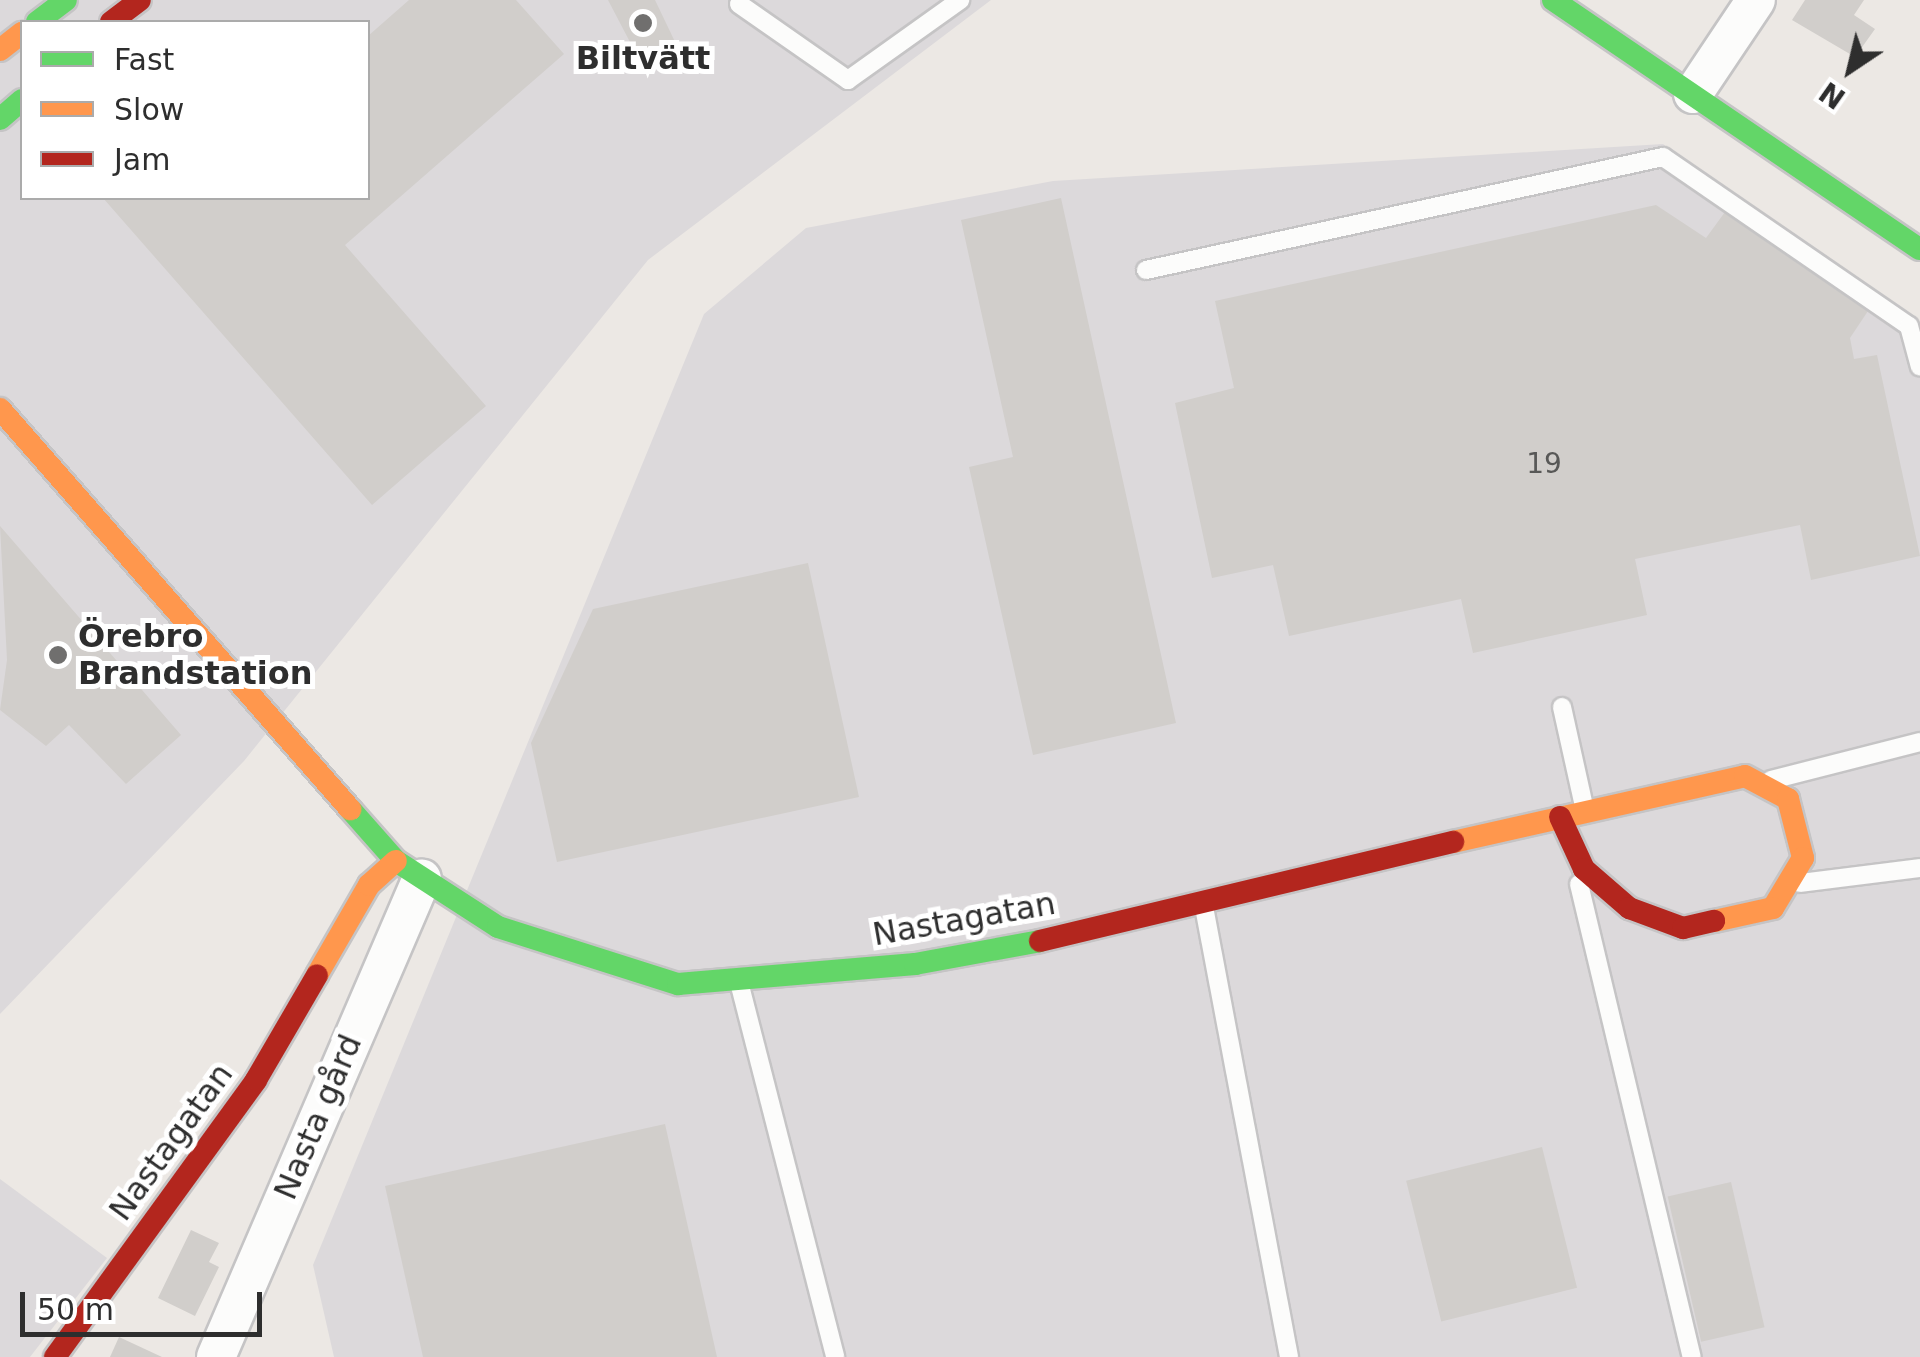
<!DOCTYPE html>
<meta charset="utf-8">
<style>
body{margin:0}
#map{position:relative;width:1920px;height:1357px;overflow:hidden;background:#ece8e4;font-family:"DejaVu Sans",sans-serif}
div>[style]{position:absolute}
.industrial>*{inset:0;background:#dcd9db}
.building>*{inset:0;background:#d1cecb;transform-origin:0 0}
.roads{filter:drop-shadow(2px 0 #c5c4c5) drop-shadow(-2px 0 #c5c4c5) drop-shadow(0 2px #c5c4c5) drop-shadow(0 -2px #c5c4c5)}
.lane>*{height:18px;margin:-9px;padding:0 9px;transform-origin:9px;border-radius:9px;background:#fcfcfb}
.street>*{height:38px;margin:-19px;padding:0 19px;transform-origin:19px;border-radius:19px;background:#fcfcfb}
.fast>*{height:22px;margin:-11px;padding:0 11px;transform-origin:11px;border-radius:11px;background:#63d668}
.slow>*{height:22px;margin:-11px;padding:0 11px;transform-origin:11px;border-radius:11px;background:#ff974d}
.jam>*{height:22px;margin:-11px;padding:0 11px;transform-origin:11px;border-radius:11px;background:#b3261e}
.dots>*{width:28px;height:28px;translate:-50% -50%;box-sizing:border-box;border:5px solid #fff;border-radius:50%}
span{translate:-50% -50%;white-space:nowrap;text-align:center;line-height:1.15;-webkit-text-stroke:10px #fff;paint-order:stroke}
.number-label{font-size:28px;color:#585857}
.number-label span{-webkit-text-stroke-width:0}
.poi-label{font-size:32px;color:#2e2e2e;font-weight:700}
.left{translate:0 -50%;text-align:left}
.street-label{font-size:32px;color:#2e2e2e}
.legend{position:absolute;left:20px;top:20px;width:350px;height:180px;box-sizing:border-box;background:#fff;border:2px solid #ababab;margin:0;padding:12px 18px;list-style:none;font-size:30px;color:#2e2e2e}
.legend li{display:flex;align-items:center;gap:20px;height:50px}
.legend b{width:50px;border:2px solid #ababab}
.north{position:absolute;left:1800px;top:20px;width:100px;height:100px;-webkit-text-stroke:8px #fff;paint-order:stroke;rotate:215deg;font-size:28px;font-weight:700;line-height:40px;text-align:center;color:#2e2e2e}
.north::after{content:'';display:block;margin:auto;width:35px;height:45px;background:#2e2e2e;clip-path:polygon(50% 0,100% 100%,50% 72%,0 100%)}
.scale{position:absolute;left:20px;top:1292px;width:242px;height:45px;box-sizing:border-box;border:5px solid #2e2e2e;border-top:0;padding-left:12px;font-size:30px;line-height:35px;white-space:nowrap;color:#2e2e2e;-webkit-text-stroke:8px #fff;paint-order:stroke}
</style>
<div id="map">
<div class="industrial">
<i style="clip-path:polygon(evenodd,0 0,991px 0,648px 260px,244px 761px,0 1014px,0 0,22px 22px,368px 22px,368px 198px,22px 198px,22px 22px)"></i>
<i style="clip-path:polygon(1663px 144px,1920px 342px,1920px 1357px,334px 1357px,313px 1265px,704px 314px,806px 228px,1053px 181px)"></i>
<i style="clip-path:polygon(0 1179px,107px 1258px,30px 1357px,0 1357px)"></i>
</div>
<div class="building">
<i style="clip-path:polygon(409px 0,516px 0,564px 54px,345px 245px,486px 406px,372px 505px,103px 198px,368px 198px,368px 36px)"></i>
<i style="clip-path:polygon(608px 0,655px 0,677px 46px,642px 65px)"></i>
<i style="clip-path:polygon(1805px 0,1864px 0,1854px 15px,1875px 29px,1855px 57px,1792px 20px)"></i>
<i style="clip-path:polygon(1061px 198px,1176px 723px,1033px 755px,969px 467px,1013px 457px,961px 220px)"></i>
<i style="clip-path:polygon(1656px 205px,1706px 238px,1725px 212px,1868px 311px,1850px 338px,1854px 359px,1877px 355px,1920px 556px,1811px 580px,1800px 525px,1635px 559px,1647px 615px,1473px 653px,1461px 599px,1289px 636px,1273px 565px,1212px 578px,1175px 403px,1234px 388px,1215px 301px)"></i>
<i style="clip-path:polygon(0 526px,181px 735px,126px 784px,69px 725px,46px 746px,0 710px,7px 660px)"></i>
<i style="clip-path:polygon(808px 563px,859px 797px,557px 862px,531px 743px,593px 609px)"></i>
<i style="clip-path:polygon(665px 1124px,717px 1357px,423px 1357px,385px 1186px)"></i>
<i style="left:1542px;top:1147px;width:145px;height:140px;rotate:76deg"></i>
<i style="left:1731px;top:1182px;width:149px;height:65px;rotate:77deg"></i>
<i style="clip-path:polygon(191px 1230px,219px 1243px,209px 1262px,219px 1267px,195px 1316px,158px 1298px)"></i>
<i style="clip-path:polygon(119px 1337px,162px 1357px,110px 1357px)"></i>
</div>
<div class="roads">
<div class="lane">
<i style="left:739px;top:4px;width:133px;rotate:34.9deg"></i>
<i style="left:848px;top:80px;width:138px;rotate:-35.5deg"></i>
<i style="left:1146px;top:270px;width:529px;rotate:-12.33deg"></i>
<i style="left:1663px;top:157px;width:298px;rotate:34.5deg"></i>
<i style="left:1909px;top:326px;width:42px;rotate:75deg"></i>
<i style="left:1562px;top:707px;width:101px;rotate:77.5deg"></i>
<i style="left:1771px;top:780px;width:154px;rotate:-14.3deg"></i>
<i style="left:1800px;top:883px;width:121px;rotate:-7.1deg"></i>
<i style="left:1579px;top:884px;width:486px;rotate:76.6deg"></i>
<i style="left:1204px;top:907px;width:458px;rotate:79.3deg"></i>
<i style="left:739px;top:982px;width:387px;rotate:75.6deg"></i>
</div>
<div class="street">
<i style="left:1693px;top:94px;width:113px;rotate:-56.2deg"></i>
<i style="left:216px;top:1357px;width:521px;rotate:-66.73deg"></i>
</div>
<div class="fast">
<i style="left:1553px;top:0;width:443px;rotate:34.2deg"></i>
<i style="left:37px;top:22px;width:36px;rotate:-37deg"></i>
<i style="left:0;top:119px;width:29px;rotate:-41deg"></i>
<i style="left:350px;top:809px;width:69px;rotate:48.5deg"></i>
<i style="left:396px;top:861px;width:121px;rotate:32.9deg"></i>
<i style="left:498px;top:927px;width:189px;rotate:17.6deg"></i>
<i style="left:678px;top:984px;width:238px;rotate:-4.8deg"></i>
<i style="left:915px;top:964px;width:127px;rotate:-10.4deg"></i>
</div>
<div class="slow">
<i style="left:0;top:50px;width:28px;rotate:-38deg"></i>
<i style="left:0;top:409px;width:532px;rotate:48.81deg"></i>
<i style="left:1453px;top:842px;width:299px;rotate:-12.7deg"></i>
<i style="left:1745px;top:776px;width:49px;rotate:28.1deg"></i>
<i style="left:1788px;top:799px;width:61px;rotate:75.7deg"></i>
<i style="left:1803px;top:858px;width:58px;rotate:121deg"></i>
<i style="left:1773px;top:908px;width:60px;rotate:167.6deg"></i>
<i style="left:317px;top:975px;width:104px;rotate:-60deg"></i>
<i style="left:369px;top:885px;width:36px;rotate:-42deg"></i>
</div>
<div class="jam">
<i style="left:111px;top:22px;width:36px;rotate:-37deg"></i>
<i style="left:1560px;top:817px;width:57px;rotate:65.2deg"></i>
<i style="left:1584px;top:869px;width:60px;rotate:40.9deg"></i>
<i style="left:1629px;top:908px;width:58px;rotate:20.3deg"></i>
<i style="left:1683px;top:928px;width:32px;rotate:-13deg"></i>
<i style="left:1040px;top:941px;width:425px;rotate:-13.5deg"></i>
<i style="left:55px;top:1357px;width:342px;rotate:-54deg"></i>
<i style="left:256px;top:1080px;width:121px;rotate:-59.8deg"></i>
</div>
</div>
<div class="dots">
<i style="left:643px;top:23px;background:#706f6e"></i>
<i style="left:58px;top:655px;background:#706f6e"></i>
</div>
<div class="number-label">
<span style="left:1544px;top:464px">19</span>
</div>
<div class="poi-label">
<span style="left:643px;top:58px">Biltvätt</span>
<span class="left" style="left:78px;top:655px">Örebro<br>Brandstation</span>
</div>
<div class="street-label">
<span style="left:964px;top:919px;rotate:-10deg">Nastagatan</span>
<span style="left:318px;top:1117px;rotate:-67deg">Nasta gård</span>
<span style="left:171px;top:1142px;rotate:-54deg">Nastagatan</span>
</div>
<ul class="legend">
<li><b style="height:12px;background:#63d668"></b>Fast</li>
<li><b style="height:12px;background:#ff974d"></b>Slow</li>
<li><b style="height:12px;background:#b3261e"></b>Jam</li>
</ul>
<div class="north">N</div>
<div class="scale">50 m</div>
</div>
